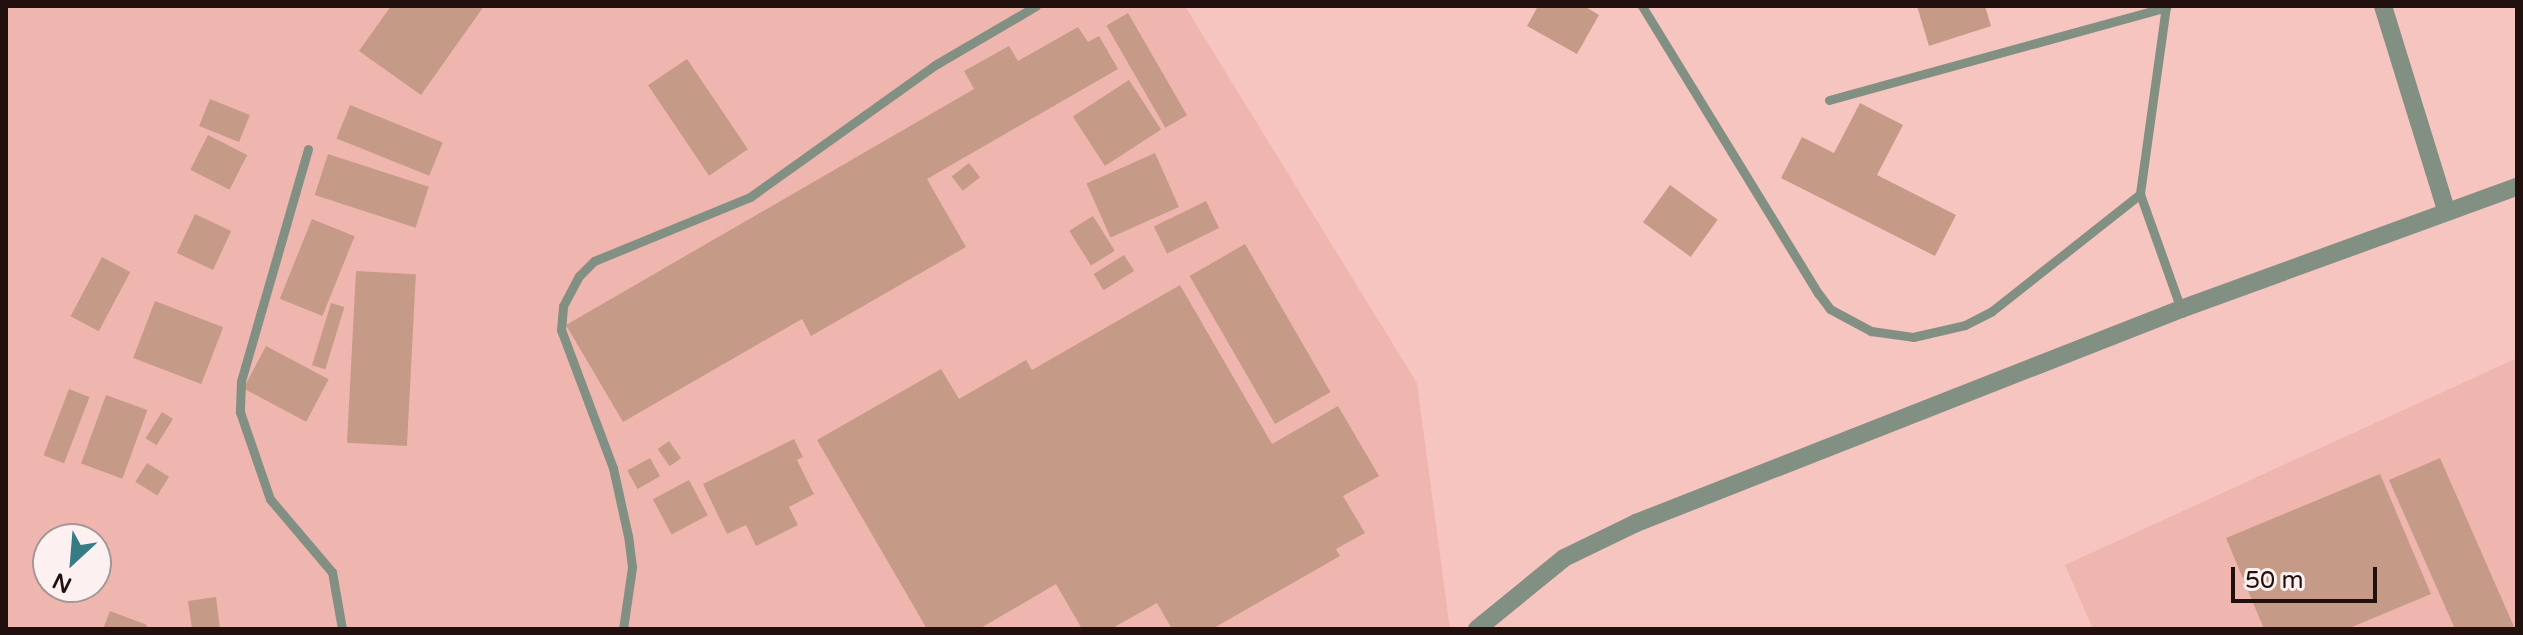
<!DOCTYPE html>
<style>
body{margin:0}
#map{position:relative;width:2523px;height:635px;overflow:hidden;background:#f7c5bf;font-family:"Varela Round",sans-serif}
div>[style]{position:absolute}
.built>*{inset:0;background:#efb6af}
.building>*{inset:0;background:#c59b87;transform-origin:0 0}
.lane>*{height:9px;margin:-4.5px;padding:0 4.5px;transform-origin:4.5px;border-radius:4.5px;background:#819082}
.street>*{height:18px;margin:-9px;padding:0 9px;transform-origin:9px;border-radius:9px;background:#819082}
span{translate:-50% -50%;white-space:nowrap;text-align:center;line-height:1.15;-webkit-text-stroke:6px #fcf1f0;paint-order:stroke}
.frame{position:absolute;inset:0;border:8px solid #21100e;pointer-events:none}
.north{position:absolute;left:32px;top:523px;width:80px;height:80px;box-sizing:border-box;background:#fcf1f0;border:2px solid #a49796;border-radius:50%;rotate:206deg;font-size:22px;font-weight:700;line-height:32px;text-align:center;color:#21100e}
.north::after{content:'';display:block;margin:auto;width:28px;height:36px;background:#357c85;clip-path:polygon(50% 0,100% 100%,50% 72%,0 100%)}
.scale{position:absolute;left:2231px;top:567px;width:146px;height:36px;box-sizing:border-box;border:4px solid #21100e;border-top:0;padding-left:10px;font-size:24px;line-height:28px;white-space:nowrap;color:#21100e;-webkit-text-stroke:6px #fcf1f0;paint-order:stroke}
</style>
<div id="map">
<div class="built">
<i style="clip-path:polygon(evenodd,6px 6px,1185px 6px,1417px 383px,1450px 629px,6px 629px,6px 6px,48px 539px,96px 539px,96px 587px,48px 587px,48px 539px)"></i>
<i style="clip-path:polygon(2517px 358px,2517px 629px,2093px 629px,2065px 565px)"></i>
</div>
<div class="building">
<i style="clip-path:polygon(391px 6px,484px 6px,421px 95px,359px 51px)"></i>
<i style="clip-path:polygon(1538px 6px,1584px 6px,1599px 15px,1577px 54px,1527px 26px)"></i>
<i style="clip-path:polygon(1917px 6px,1985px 6px,1991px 26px,1929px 46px)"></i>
<i style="left:1128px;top:13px;width:118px;height:25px;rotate:60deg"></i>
<i style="clip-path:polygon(1078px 27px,1088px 42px,1099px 36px,1118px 69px,927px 179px,966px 247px,811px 336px,802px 319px,623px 422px,566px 325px,974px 89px,964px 71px,1009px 46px,1018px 61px)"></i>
<i style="left:687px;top:59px;width:109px;height:47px;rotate:56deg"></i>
<i style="left:1129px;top:80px;width:59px;height:67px;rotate:57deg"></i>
<i style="left:210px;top:99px;width:43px;height:29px;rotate:22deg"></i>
<i style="clip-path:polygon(1860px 103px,1903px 125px,1877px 175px,1956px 215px,1935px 256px,1781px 178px,1802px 137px,1834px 153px)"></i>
<i style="left:350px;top:105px;width:100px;height:36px;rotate:22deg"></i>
<i style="left:208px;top:135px;width:44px;height:39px;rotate:27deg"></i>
<i style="left:1155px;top:153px;width:59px;height:75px;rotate:66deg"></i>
<i style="left:328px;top:154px;width:106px;height:43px;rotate:18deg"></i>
<i style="left:969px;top:163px;width:18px;height:22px;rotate:52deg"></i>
<i style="left:1670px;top:185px;width:59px;height:46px;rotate:36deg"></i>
<i style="left:1206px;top:201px;width:30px;height:58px;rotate:64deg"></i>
<i style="left:195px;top:214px;width:40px;height:43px;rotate:25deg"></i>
<i style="left:1093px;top:216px;width:41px;height:28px;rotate:58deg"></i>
<i style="left:312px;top:219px;width:46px;height:86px;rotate:22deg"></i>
<i style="left:1245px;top:244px;width:171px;height:64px;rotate:60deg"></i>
<i style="left:1124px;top:255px;width:19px;height:36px;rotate:58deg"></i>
<i style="left:102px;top:257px;width:32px;height:67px;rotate:28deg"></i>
<i style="left:356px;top:271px;width:60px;height:172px;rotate:3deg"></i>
<i style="clip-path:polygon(1180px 285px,1272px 444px,1338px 406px,1379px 476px,1343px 496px,1365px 533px,1336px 549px,1340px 556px,1212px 629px,1172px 629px,1157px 603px,1111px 629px,1082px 629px,1056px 584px,979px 629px,927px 629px,817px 440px,941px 369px,959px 399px,1026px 360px,1032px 370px)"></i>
<i style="left:155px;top:301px;width:73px;height:61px;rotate:21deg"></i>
<i style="left:331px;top:303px;width:14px;height:65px;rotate:17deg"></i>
<i style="left:266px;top:346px;width:71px;height:48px;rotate:28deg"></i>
<i style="left:69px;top:389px;width:22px;height:71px;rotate:21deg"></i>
<i style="left:106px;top:395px;width:44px;height:73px;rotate:20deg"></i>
<i style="left:162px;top:412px;width:13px;height:31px;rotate:32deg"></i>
<i style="clip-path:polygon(794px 439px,803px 457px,797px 460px,814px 494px,789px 507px,798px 525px,756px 546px,746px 525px,727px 534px,703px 484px)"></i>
<i style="left:669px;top:441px;width:21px;height:14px;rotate:55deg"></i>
<i style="left:650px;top:458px;width:21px;height:26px;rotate:61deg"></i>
<i style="clip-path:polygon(2440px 458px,2515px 629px,2455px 629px,2389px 480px)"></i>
<i style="left:147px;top:463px;width:26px;height:22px;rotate:32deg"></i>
<i style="clip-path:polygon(2380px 474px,2431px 594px,2347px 629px,2264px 629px,2226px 538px)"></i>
<i style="left:689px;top:480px;width:40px;height:41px;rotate:62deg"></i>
<i style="clip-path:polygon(216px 597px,220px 629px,192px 629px,188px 601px)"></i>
<i style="clip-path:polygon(110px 611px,147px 625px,146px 629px,103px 629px)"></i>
</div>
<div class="lane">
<i style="left:1642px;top:6px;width:337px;rotate:58.5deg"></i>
<i style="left:1818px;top:293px;width:20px;rotate:53deg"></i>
<i style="left:1830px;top:309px;width:47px;rotate:28.2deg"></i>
<i style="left:1871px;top:331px;width:42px;rotate:8.1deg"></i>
<i style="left:1913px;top:337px;width:53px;rotate:-13deg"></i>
<i style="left:1965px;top:325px;width:30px;rotate:-27deg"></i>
<i style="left:1992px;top:311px;width:189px;rotate:-38.3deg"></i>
<i style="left:2166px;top:6px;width:190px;rotate:97.9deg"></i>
<i style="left:2140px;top:194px;width:122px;rotate:70.4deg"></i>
<i style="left:1829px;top:100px;width:350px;rotate:-15.4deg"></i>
<i style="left:308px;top:149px;width:241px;rotate:106.1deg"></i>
<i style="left:241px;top:381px;width:31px;rotate:92deg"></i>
<i style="left:240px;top:412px;width:92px;rotate:71deg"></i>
<i style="left:270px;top:499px;width:96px;rotate:49.7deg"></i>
<i style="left:332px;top:572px;width:58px;rotate:80deg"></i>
<i style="left:623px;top:629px;width:63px;rotate:-81.7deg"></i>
<i style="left:632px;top:567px;width:31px;rotate:-97deg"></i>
<i style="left:628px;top:536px;width:70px;rotate:-102.4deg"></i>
<i style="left:613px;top:468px;width:147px;rotate:-110.6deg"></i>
<i style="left:561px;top:330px;width:24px;rotate:-85deg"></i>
<i style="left:563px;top:306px;width:34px;rotate:-62deg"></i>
<i style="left:579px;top:276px;width:21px;rotate:-45deg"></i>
<i style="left:594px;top:261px;width:169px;rotate:-22.3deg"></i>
<i style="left:750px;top:197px;width:227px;rotate:-35.5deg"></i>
<i style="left:935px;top:65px;width:117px;rotate:-30.3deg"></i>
</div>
<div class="street">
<i style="left:2383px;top:6px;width:213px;rotate:72.8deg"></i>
<i style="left:1477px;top:629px;width:112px;rotate:-39.2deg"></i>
<i style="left:1564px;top:558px;width:80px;rotate:-25.9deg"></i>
<i style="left:1636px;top:523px;width:586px;rotate:-21.44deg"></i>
<i style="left:2181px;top:309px;width:357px;rotate:-20deg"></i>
</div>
<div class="frame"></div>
<div class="north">N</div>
<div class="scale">50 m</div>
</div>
